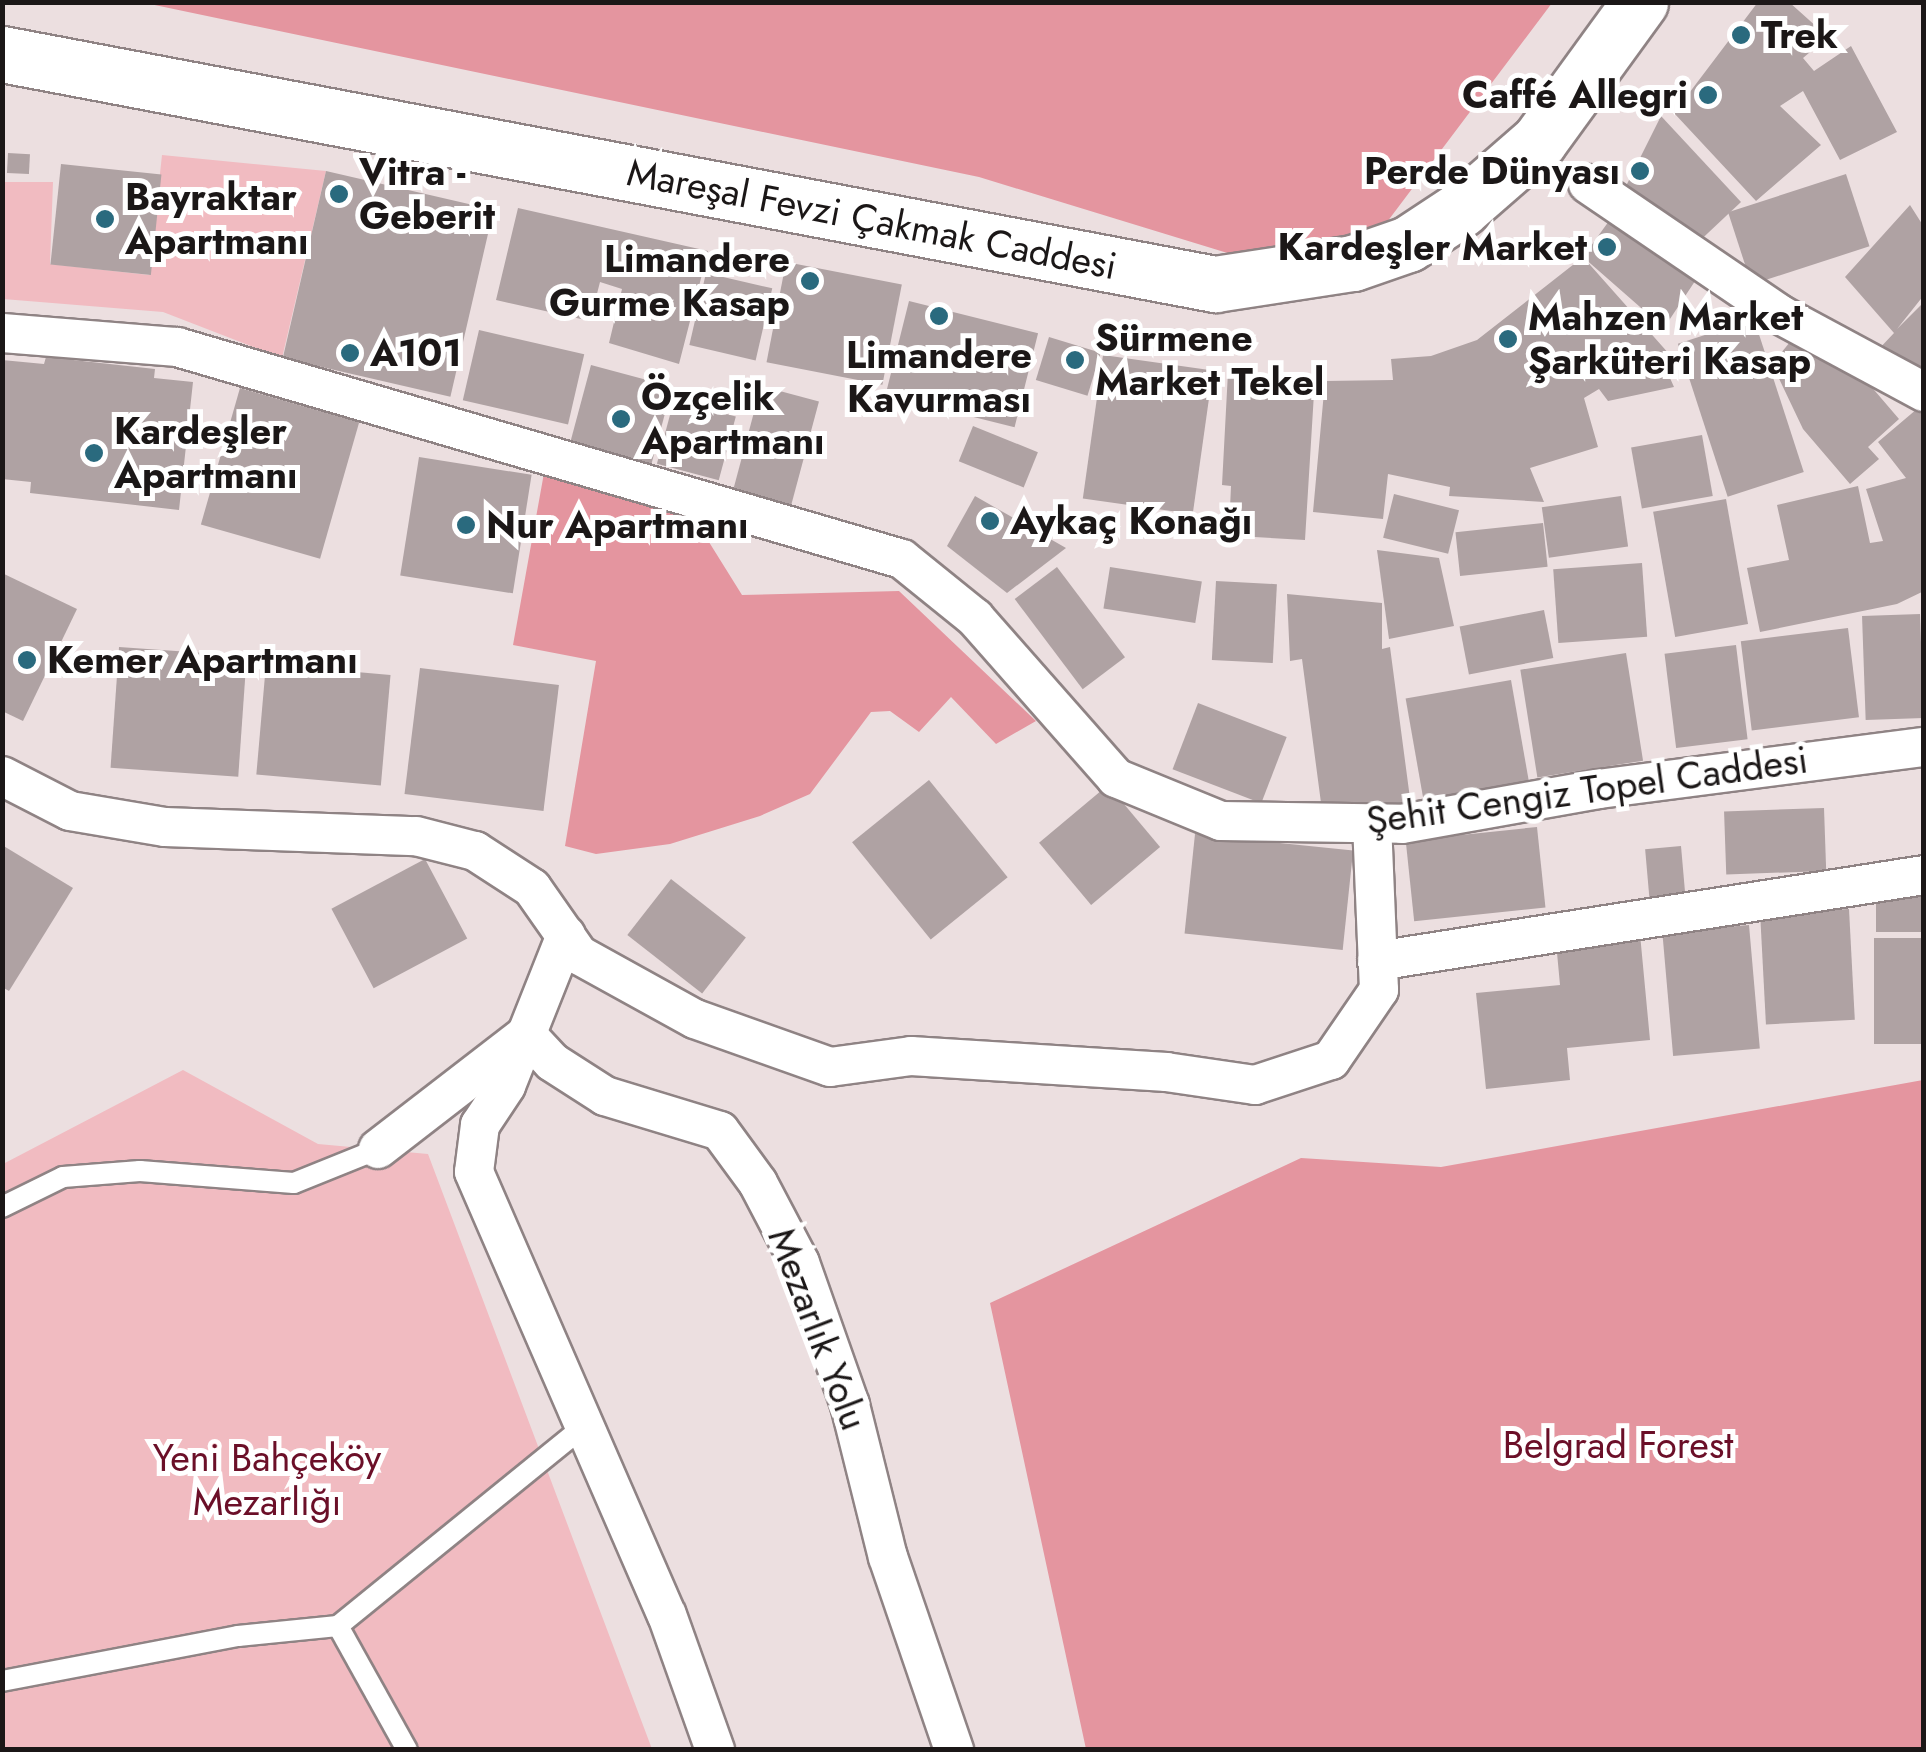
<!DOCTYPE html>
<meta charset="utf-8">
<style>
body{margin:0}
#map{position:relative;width:1926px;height:1752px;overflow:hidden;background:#ecdfe0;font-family:Jost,sans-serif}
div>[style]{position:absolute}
.green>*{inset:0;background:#f1bbc1}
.forest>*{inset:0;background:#e4959f}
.building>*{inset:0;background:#afa2a3;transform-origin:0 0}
.roads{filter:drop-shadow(2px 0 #8f8384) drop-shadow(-2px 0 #8f8384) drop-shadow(0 2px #8f8384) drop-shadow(0 -2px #8f8384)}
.service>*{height:20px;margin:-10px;padding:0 10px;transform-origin:10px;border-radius:10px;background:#fff}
.minor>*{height:38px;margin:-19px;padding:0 19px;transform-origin:19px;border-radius:19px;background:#fff}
.secondary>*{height:55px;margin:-27.5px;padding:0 27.5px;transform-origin:27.5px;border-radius:27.5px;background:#fff}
.dots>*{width:28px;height:28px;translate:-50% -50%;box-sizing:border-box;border:5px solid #fff;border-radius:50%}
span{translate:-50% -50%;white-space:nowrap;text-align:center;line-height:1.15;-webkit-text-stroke:10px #fff;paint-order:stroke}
.poi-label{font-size:38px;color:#1b1717;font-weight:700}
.left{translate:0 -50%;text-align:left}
.right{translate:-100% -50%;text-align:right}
.street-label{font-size:38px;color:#1b1717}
.park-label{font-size:38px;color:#6b0f28}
.frame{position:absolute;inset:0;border:5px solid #1b1717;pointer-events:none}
</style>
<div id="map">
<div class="green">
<i style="clip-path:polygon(162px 155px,326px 171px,282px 358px,163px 312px,3px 299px,2px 182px,53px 182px,50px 264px,149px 275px)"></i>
<i style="clip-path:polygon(183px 1070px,318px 1144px,428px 1154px,652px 1749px,3px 1750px,3px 1164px)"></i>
</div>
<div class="forest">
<i style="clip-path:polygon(145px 3px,1552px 3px,1381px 230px,1234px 255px,979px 177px)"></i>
<i style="clip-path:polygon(544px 473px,694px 518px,742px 595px,899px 591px,1036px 721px,996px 744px,951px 697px,919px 732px,890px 711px,871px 712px,810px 794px,760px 816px,670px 844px,596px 854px,565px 846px,596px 661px,513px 645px)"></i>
<i style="clip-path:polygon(1923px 1080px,1923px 1749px,1086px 1749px,990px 1303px,1301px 1158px,1441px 1167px)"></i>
</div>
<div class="building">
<i style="clip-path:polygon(1758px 2px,1789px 2px,1828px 37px,1803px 58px,1814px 71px,1851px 46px,1897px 132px,1840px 160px,1803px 91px,1780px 106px,1821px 145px,1756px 201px,1674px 113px)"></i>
<i style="clip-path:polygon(1661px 116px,1741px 202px,1692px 248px,1622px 194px)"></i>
<i style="left:8px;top:153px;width:22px;height:20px;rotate:3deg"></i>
<i style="left:61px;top:164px;width:101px;height:101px;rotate:6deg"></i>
<i style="left:326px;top:171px;width:172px;height:192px;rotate:13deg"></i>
<i style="left:1846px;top:174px;width:76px;height:124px;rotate:72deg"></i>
<i style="clip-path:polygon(1910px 205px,1924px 227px,1924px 295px,1897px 329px,1924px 302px,1924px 385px,1877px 351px,1894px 333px,1845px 277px)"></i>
<i style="clip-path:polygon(518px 208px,708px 251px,679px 364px,609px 343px,622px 289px,600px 282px,590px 321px,496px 300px)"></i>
<i style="clip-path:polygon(1614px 214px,1705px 266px,1664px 328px,1583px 257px,1670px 355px,1661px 358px,1674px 387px,1608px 401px,1599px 389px,1584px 398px,1598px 447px,1530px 468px,1544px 502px,1449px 496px,1450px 487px,1388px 474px,1383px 519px,1313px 512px,1325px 381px,1393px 380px,1391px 359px,1431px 356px,1477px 340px,1583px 257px)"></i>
<i style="left:786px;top:262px;width:118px;height:102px;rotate:11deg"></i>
<i style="left:706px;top:273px;width:68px;height:74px;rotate:13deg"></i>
<i style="left:909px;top:301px;width:133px;height:97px;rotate:14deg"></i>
<i style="left:1754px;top:319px;width:161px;height:80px;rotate:72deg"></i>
<i style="left:479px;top:330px;width:108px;height:72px;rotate:13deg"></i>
<i style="left:1049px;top:337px;width:54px;height:45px;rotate:17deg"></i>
<i style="clip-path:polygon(1794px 337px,1863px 377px,1899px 419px,1868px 447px,1879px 459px,1850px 484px,1803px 429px,1772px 364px)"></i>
<i style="left:1103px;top:355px;width:111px;height:145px;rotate:8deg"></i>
<i style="clip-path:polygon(46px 357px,155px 369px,154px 378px,193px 382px,179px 510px,30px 493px,31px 482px,2px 479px,2px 360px,44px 364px)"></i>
<i style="left:591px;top:365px;width:84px;height:88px;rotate:15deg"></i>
<i style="clip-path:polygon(1228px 372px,1315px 377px,1305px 540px,1237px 536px,1240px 509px,1230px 508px,1231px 486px,1222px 485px)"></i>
<i style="left:761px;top:386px;width:60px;height:112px;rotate:15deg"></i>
<i style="left:240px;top:388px;width:124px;height:142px;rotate:16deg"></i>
<i style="left:674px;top:400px;width:64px;height:66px;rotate:15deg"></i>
<i style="clip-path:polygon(1924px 403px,1924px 591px,1897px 604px,1760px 632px,1747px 568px,1789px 560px,1777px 505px,1858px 486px,1870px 543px,1883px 541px,1866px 489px,1906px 478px,1878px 442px)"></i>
<i style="left:973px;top:426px;width:70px;height:38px;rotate:22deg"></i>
<i style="left:1702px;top:435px;width:62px;height:72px;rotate:80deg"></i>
<i style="left:419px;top:457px;width:114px;height:120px;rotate:9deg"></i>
<i style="left:1394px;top:494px;width:67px;height:45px;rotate:14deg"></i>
<i style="clip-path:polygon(975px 496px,1066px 548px,1007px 593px,947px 546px)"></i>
<i style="left:1621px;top:496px;width:51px;height:80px;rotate:82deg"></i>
<i style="left:1726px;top:499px;width:127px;height:74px;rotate:80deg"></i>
<i style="left:1543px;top:523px;width:44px;height:88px;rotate:84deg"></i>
<i style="clip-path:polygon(1377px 550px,1439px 558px,1454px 626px,1389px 639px)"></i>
<i style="left:1642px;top:563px;width:74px;height:89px;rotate:86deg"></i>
<i style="left:1057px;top:567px;width:113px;height:53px;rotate:53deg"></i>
<i style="left:1110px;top:567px;width:93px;height:42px;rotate:9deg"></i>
<i style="clip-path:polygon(2px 573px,77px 609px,23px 721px,2px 711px)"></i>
<i style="left:1216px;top:581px;width:61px;height:79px;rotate:3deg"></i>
<i style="clip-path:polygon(1287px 594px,1382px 603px,1382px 649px,1390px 647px,1411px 806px,1323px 818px,1302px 659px,1290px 661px)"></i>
<i style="left:1544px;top:610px;width:49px;height:86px;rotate:79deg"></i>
<i style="left:1920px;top:614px;width:104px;height:58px;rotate:88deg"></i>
<i style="left:1848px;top:628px;width:90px;height:108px;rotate:83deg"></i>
<i style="left:1736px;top:645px;width:95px;height:72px;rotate:83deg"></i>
<i style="left:119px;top:647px;width:128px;height:121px;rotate:4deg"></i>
<i style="left:1626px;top:653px;width:109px;height:107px;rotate:81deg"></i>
<i style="left:266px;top:664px;width:125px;height:111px;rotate:5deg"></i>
<i style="left:420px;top:668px;width:140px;height:127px;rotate:7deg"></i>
<i style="left:1511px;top:680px;width:116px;height:107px;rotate:80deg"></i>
<i style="left:1198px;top:703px;width:95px;height:71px;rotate:21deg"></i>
<i style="left:929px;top:780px;width:125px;height:99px;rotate:51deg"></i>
<i style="left:1108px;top:785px;width:81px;height:90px;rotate:50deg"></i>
<i style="left:1824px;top:808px;width:63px;height:100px;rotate:88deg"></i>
<i style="left:1537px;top:827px;width:81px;height:132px;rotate:84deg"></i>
<i style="left:1195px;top:834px;width:159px;height:100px;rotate:6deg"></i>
<i style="clip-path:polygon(2px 845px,73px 888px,9px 991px,2px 987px)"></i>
<i style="left:1681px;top:846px;width:58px;height:36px;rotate:85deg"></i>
<i style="left:425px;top:859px;width:90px;height:106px;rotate:62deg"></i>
<i style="left:671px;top:879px;width:95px;height:71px;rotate:38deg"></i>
<i style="left:1924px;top:889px;width:43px;height:48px;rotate:90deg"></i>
<i style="left:1849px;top:909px;width:111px;height:89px;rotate:87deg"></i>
<i style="left:1749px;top:925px;width:124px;height:87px;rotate:85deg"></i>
<i style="clip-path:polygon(1640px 934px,1650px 1040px,1567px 1048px,1570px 1080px,1486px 1089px,1476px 993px,1560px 985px,1556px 942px)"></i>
<i style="left:1924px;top:938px;width:106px;height:50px;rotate:90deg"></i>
</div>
<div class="roads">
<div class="service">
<i style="left:2px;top:1207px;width:68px;rotate:-26.2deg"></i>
<i style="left:63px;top:1177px;width:77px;rotate:-4.5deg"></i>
<i style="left:140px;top:1171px;width:154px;rotate:4.5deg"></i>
<i style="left:294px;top:1183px;width:91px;rotate:-22deg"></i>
<i style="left:2px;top:1681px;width:240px;rotate:-10.8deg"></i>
<i style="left:238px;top:1636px;width:100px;rotate:-5.7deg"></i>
<i style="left:407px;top:1750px;width:142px;rotate:-119.1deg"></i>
<i style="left:338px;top:1626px;width:316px;rotate:-39.1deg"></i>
</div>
<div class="minor">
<i style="left:1588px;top:184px;width:231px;rotate:34.2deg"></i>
<i style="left:1779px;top:314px;width:165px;rotate:28.3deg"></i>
<i style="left:2px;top:333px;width:176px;rotate:4.6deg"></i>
<i style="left:177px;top:347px;width:755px;rotate:16.3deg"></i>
<i style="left:902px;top:559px;width:94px;rotate:38.9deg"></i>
<i style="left:975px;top:618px;width:213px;rotate:48.6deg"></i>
<i style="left:1116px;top:778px;width:113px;rotate:22.3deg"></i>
<i style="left:1221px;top:821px;width:181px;rotate:0.9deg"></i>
<i style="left:1402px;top:824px;width:200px;rotate:-10.1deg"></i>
<i style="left:1599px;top:789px;width:328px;rotate:-7.4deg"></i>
<i style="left:2px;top:776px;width:76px;rotate:27.2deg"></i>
<i style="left:70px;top:811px;width:96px;rotate:9.6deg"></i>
<i style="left:165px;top:827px;width:251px;rotate:2.1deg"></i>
<i style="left:416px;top:836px;width:61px;rotate:14.3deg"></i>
<i style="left:475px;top:851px;width:68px;rotate:33deg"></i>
<i style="left:532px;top:888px;width:82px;rotate:55deg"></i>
<i style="left:579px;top:955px;width:132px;rotate:28.9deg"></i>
<i style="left:695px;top:1019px;width:143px;rotate:19.6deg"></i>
<i style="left:830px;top:1067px;width:82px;rotate:-7.7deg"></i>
<i style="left:911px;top:1056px;width:256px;rotate:3.6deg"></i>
<i style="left:1166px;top:1072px;width:90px;rotate:8.3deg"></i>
<i style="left:1255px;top:1085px;width:80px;rotate:-18.2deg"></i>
<i style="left:1331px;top:1060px;width:85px;rotate:-55.6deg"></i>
<i style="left:1379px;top:990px;width:166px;rotate:-92.4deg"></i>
<i style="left:566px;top:935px;width:162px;rotate:111.7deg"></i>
<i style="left:506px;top:1086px;width:47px;rotate:123.7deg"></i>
<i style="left:480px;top:1125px;width:47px;rotate:97.3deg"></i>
<i style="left:474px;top:1172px;width:483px;rotate:66.5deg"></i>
<i style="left:667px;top:1615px;width:143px;rotate:70.4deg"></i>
<i style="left:1377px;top:961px;width:554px;rotate:-8.93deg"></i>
<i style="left:526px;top:1034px;width:38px;rotate:47deg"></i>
<i style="left:552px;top:1062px;width:63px;rotate:32.7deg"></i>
<i style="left:605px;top:1096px;width:120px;rotate:16.9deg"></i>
<i style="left:720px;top:1131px;width:64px;rotate:53.8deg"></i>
<i style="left:758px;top:1183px;width:90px;rotate:62.3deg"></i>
<i style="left:800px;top:1263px;width:151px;rotate:70.6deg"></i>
<i style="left:850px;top:1405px;width:157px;rotate:76deg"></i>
<i style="left:888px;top:1557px;width:204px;rotate:71.1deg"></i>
<i style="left:378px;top:1149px;width:185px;rotate:-37.7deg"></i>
</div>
<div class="secondary">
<i style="left:2px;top:54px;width:1235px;rotate:10.74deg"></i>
<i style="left:1215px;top:284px;width:140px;rotate:-8.7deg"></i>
<i style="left:1353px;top:263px;width:58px;rotate:-19.1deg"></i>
<i style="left:1408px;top:244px;width:64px;rotate:-33.4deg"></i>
<i style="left:1461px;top:209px;width:103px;rotate:-41.1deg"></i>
<i style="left:1539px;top:141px;width:172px;rotate:-54deg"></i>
</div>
</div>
<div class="dots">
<i style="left:1741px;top:35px;background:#2a6a7e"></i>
<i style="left:1708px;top:95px;background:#2a6a7e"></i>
<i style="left:1640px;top:171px;background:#2a6a7e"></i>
<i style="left:339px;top:194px;background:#2a6a7e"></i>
<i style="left:105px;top:219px;background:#2a6a7e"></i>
<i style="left:1607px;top:247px;background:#2a6a7e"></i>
<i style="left:810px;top:281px;background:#2a6a7e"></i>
<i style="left:939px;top:316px;background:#2a6a7e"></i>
<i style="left:1508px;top:339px;background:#2a6a7e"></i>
<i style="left:350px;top:353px;background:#2a6a7e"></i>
<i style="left:1075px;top:360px;background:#2a6a7e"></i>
<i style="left:621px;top:419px;background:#2a6a7e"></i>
<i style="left:94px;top:453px;background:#2a6a7e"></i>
<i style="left:990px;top:521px;background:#2a6a7e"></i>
<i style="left:466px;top:525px;background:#2a6a7e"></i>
<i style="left:27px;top:660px;background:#2a6a7e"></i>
</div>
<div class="poi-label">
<span class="left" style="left:1761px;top:35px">Trek</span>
<span class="right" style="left:1688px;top:95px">Caffé Allegri</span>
<span class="right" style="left:1620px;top:171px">Perde Dünyası</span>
<span class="left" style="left:359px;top:194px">Vitra -<br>Geberit</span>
<span class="left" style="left:125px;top:219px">Bayraktar<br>Apartmanı</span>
<span class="right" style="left:1587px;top:247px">Kardeşler Market</span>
<span class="right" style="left:790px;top:281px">Limandere<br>Gurme Kasap</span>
<span class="left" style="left:1528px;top:339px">Mahzen Market<br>Şarküteri Kasap</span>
<span class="left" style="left:1095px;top:360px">Sürmene<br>Market Tekel</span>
<span class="left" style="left:370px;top:353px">A101</span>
<span style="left:939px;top:377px">Limandere<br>Kavurması</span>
<span class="left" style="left:641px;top:419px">Özçelik<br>Apartmanı</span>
<span class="left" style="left:114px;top:453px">Kardeşler<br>Apartmanı</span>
<span class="left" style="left:1010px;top:521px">Aykaç Konağı</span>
<span class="left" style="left:486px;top:525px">Nur Apartmanı</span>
<span class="left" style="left:47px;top:660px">Kemer Apartmanı</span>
</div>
<div class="street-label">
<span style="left:872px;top:219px;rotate:11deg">Mareşal Fevzi Çakmak Caddesi</span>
<span style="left:1587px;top:790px;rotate:-8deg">Şehit Cengiz Topel Caddesi</span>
<span style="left:818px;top:1329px;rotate:69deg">Mezarlık Yolu</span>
</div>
<div class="park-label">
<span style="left:1618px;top:1445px">Belgrad Forest</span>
<span style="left:267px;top:1480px">Yeni Bahçeköy<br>Mezarlığı</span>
</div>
<div class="frame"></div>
</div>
